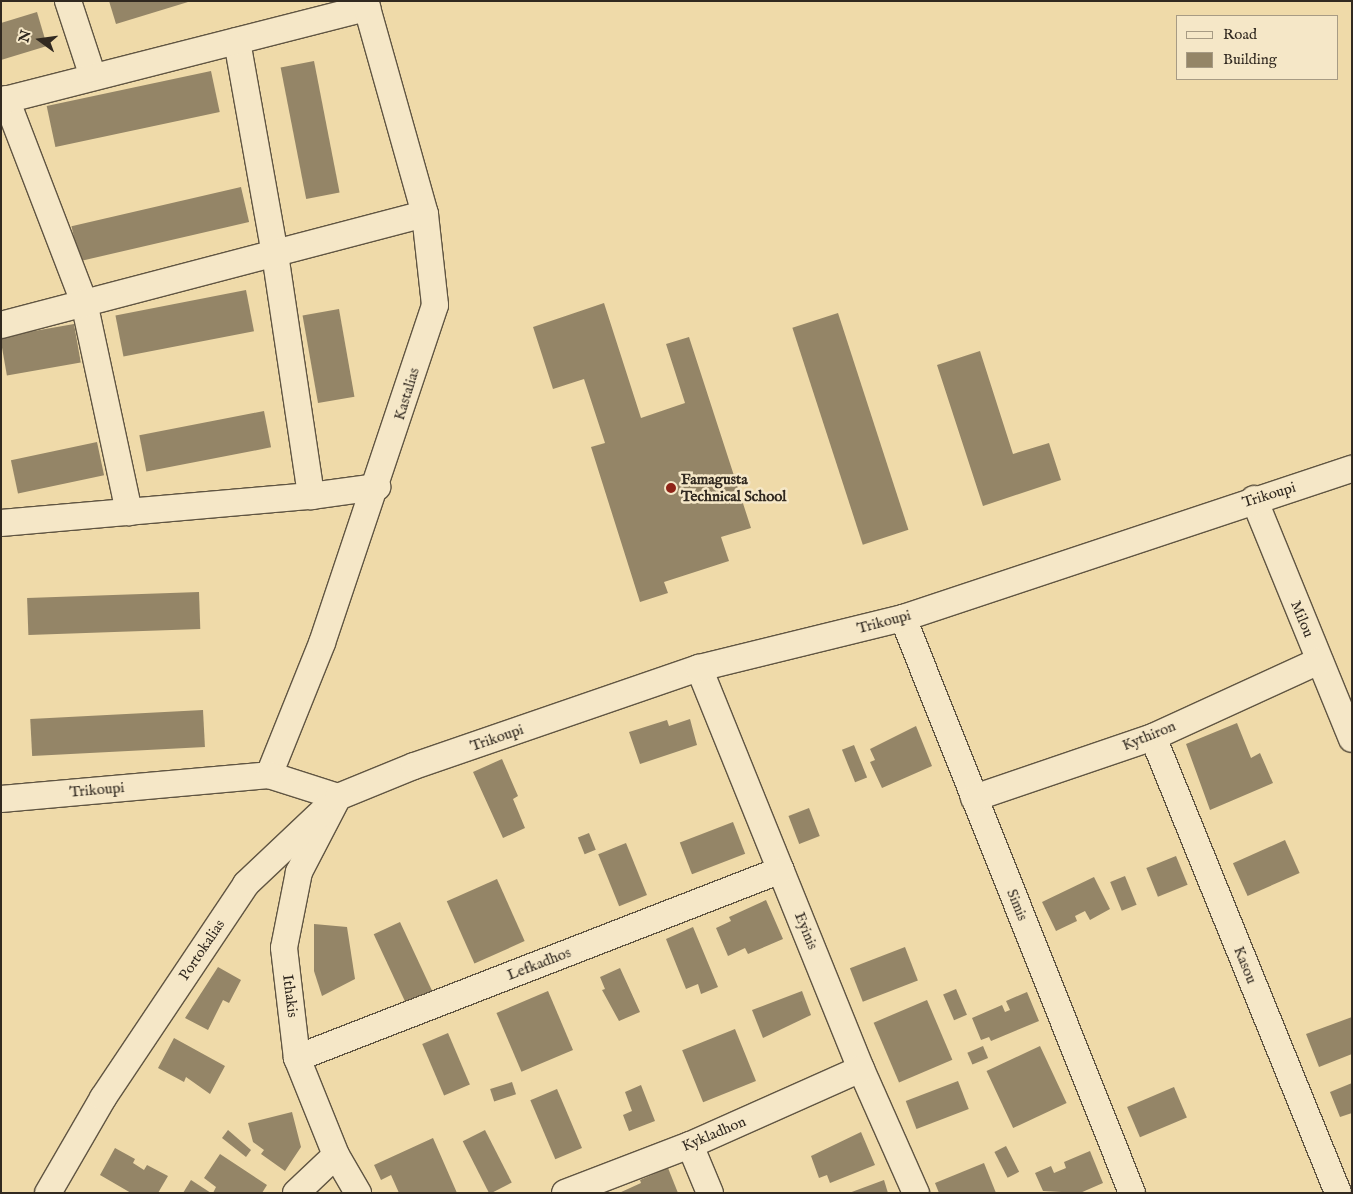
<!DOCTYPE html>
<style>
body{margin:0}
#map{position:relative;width:1353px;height:1194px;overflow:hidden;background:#efdaa9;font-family:"IM FELL English",serif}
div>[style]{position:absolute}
.building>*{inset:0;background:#948567;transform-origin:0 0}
.roads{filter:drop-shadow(1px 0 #605542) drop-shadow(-1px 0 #605542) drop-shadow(0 1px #605542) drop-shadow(0 -1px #605542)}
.minor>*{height:26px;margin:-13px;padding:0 13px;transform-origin:13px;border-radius:13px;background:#f5e7c7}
.dots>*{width:14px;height:14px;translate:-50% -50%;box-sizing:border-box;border:2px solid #f5e7c7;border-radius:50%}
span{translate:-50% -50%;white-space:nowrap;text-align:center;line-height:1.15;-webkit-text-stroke:5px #f5e7c7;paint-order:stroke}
.street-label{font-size:15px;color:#312920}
.poi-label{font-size:15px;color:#312920;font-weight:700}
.left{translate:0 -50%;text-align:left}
.frame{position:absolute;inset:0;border:2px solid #312920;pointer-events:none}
.legend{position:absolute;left:1176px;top:15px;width:162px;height:65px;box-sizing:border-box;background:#f5e7c7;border:1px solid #a79b84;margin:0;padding:6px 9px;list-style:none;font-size:15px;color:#312920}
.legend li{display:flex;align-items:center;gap:10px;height:25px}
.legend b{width:25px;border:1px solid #a79b84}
.north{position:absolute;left:15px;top:15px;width:50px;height:50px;-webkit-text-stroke:4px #f5e7c7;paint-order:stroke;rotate:284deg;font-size:14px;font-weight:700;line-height:20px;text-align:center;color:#312920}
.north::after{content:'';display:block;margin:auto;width:18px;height:22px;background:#312920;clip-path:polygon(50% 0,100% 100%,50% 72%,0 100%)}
</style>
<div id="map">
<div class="building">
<i style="clip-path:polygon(109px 1px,188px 1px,188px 2px,116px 24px)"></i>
<i style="clip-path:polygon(37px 12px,47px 46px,1px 60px,1px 23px)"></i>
<i style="left:314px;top:61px;width:134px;height:34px;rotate:79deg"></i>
<i style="left:211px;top:71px;width:42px;height:168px;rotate:78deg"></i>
<i style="left:241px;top:187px;width:36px;height:174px;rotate:77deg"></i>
<i style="left:246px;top:290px;width:42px;height:133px;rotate:79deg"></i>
<i style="clip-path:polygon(604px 303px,641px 418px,685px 403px,666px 344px,689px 337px,751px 528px,721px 537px,729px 561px,664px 582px,668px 593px,640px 602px,591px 447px,605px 443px,584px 379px,553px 389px,533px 327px)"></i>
<i style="left:339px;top:309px;width:89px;height:37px;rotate:80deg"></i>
<i style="left:838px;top:313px;width:228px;height:48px;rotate:72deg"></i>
<i style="left:74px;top:324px;width:39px;height:75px;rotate:80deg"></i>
<i style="clip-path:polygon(980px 351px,1013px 454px,1049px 443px,1061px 480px,983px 506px,937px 365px)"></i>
<i style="left:264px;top:411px;width:37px;height:127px;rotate:79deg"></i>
<i style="left:97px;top:442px;width:34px;height:88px;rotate:78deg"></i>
<i style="left:199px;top:592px;width:37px;height:172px;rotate:88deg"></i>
<i style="left:203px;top:710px;width:37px;height:173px;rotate:87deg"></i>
<i style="clip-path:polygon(690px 719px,697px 745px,640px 764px,629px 732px,667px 720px,669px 726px)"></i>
<i style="clip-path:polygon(1237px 723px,1251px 758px,1260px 753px,1273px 783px,1210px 810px,1186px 744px)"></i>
<i style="clip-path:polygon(916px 726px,932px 766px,882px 788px,870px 762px,875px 760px,870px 749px)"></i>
<i style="left:854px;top:745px;width:35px;height:13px;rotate:68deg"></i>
<i style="clip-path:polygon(502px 759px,518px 796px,513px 799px,525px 828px,503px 838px,473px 772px)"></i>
<i style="left:809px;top:808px;width:30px;height:22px;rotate:69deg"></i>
<i style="left:733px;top:822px;width:34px;height:57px;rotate:69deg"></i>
<i style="left:589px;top:833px;width:18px;height:12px;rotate:68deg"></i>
<i style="left:1285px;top:840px;width:36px;height:57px;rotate:66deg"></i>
<i style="left:626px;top:843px;width:56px;height:30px;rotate:68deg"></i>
<i style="left:1176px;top:856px;width:31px;height:32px;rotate:68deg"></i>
<i style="left:1125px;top:876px;width:31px;height:16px;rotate:68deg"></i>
<i style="clip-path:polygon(1094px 877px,1110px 909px,1090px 920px,1085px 911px,1075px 916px,1077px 921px,1056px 931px,1042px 902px)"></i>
<i style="left:497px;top:879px;width:68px;height:55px;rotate:66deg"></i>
<i style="clip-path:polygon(766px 900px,783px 939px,748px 954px,745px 948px,728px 956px,716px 928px,731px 921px,729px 917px)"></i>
<i style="left:400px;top:922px;width:77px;height:29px;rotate:65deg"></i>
<i style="clip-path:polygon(314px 924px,347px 927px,355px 979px,322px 996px,314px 971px)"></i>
<i style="clip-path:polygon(693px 927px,718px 987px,701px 994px,698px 984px,686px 989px,666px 939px)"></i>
<i style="left:905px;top:947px;width:36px;height:59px;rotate:69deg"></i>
<i style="clip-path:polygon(218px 967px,241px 980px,229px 1003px,223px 1000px,208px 1030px,185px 1018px)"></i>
<i style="clip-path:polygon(620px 968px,640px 1012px,619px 1021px,602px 990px,605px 989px,600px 977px)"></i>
<i style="left:956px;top:989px;width:28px;height:14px;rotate:67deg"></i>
<i style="left:548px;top:991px;width:64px;height:56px;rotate:67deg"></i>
<i style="clip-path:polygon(802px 991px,811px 1015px,763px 1038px,752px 1010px)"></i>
<i style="clip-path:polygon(1027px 992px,1039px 1021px,991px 1041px,989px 1037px,981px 1040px,972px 1018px,1002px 1005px,1005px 1012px,1010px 1010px,1006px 1001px)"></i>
<i style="left:927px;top:1000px;width:65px;height:58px;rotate:67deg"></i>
<i style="clip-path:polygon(1352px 1017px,1352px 1054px,1319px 1067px,1306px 1034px)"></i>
<i style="left:735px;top:1029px;width:56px;height:57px;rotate:68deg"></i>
<i style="left:448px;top:1033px;width:56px;height:28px;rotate:67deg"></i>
<i style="clip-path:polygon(174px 1038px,225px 1066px,210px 1094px,186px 1077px,184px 1082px,158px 1068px)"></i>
<i style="left:983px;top:1046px;width:13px;height:17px;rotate:67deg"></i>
<i style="left:1040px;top:1046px;width:63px;height:59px;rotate:65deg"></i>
<i style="left:958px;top:1081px;width:30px;height:56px;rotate:69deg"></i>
<i style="left:512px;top:1082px;width:13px;height:23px;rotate:72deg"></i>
<i style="clip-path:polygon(1352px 1083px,1352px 1113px,1340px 1117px,1330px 1092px)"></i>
<i style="clip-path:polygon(641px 1085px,655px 1121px,629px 1131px,623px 1115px,632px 1111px,625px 1092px)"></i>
<i style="left:1174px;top:1087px;width:33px;height:51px;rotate:67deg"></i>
<i style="left:557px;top:1089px;width:64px;height:29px;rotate:67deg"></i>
<i style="clip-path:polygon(292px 1112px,301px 1147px,285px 1171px,261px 1154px,264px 1150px,253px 1142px,248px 1123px)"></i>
<i style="clip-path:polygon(228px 1130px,251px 1150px,246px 1157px,222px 1138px)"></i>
<i style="left:485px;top:1130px;width:59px;height:25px;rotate:63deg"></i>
<i style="clip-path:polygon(861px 1132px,875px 1165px,830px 1183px,827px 1175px,819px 1178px,811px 1156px)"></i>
<i style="clip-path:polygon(433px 1138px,457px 1193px,399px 1193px,391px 1175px,381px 1180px,374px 1165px)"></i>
<i style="left:1006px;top:1146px;width:29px;height:13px;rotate:63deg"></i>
<i style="clip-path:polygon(115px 1148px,135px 1159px,133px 1163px,144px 1170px,147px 1165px,168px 1176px,158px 1193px,131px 1193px,100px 1175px)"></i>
<i style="clip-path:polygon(1090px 1151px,1103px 1183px,1080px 1193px,1043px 1191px,1035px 1173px,1051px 1166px,1054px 1173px,1066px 1168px,1064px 1162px)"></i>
<i style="clip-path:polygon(220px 1154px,267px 1185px,262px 1193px,213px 1193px,216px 1187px,204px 1178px)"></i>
<i style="clip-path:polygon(984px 1163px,996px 1193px,939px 1193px,935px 1183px)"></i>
<i style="clip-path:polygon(668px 1168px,678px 1193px,619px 1193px,641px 1183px,640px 1180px)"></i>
<i style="clip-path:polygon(191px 1180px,211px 1193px,183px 1193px)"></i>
<i style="clip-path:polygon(884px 1180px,888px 1193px,849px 1193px)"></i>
</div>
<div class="roads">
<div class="minor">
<i style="left:68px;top:1px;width:80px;rotate:71.8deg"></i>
<i style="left:237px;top:41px;width:216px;rotate:79.9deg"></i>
<i style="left:275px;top:254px;width:245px;rotate:81.5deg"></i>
<i style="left:6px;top:99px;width:217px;rotate:69deg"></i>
<i style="left:84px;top:302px;width:215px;rotate:77.9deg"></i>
<i style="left:1px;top:101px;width:378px;rotate:-14.3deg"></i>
<i style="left:1px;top:325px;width:438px;rotate:-14.7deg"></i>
<i style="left:1254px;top:499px;width:259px;rotate:67.8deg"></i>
<i style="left:1px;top:523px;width:311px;rotate:-5deg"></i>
<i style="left:311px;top:496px;width:67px;rotate:-7.8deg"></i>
<i style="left:903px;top:618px;width:619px;rotate:68.28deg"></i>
<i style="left:699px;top:668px;width:432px;rotate:68deg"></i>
<i style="left:861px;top:1069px;width:136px;rotate:66.1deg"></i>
<i style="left:1153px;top:737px;width:492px;rotate:67.9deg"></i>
<i style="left:269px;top:775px;width:142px;rotate:-68.1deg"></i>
<i style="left:322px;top:643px;width:356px;rotate:-71.5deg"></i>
<i style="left:435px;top:305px;width:92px;rotate:-96.3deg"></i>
<i style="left:425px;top:214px;width:221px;rotate:-105.7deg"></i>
<i style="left:974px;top:798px;width:189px;rotate:-18.8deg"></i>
<i style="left:1153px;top:737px;width:183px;rotate:-24.6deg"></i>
<i style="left:1px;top:799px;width:269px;rotate:-5.1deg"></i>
<i style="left:269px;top:775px;width:72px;rotate:17.7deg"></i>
<i style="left:338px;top:797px;width:85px;rotate:117.5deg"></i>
<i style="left:299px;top:872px;width:77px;rotate:101.2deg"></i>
<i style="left:284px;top:948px;width:111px;rotate:83.3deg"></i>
<i style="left:297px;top:1058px;width:105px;rotate:68.1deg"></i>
<i style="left:336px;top:1155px;width:44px;rotate:59.9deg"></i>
<i style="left:297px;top:1058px;width:519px;rotate:-21.23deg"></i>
<i style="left:690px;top:1145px;width:52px;rotate:67.4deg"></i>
<i style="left:48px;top:1193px;width:110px;rotate:-59.9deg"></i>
<i style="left:103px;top:1098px;width:257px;rotate:-56.2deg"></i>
<i style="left:246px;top:884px;width:127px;rotate:-43.4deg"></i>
<i style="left:338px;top:797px;width:82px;rotate:-22.2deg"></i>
<i style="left:414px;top:766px;width:301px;rotate:-19deg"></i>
<i style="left:699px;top:668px;width:210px;rotate:-13.8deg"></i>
<i style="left:903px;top:618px;width:473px;rotate:-18.4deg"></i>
<i style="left:296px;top:1193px;width:55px;rotate:-43.5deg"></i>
<i style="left:565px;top:1193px;width:134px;rotate:-21deg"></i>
<i style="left:690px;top:1145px;width:187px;rotate:-24deg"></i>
</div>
</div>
<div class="dots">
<i style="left:671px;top:488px;background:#8f2418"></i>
</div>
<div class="street-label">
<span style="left:407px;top:394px;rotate:-73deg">Kastalias</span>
<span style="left:1269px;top:495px;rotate:-17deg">Trikoupi</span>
<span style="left:1302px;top:619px;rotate:68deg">Milou</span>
<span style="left:884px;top:622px;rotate:-15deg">Trikoupi</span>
<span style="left:1149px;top:736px;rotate:-22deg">Kythiron</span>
<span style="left:497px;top:738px;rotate:-19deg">Trikoupi</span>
<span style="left:97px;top:790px;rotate:-5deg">Trikoupi</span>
<span style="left:1017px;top:905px;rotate:68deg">Simis</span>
<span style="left:806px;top:931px;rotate:68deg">Eyinis</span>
<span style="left:202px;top:950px;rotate:-56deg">Portokalias</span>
<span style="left:539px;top:964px;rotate:-21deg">Lefkadhos</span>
<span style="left:1245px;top:965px;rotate:68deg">Kasou</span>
<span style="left:290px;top:996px;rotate:83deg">Ithakis</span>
<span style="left:714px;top:1134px;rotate:-23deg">Kykladhon</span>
</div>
<div class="poi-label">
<span class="left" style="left:681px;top:488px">Famagusta<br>Technical School</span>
</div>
<div class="frame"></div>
<ul class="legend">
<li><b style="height:6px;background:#f5e7c7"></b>Road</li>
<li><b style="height:14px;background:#948567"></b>Building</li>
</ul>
<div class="north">N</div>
</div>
